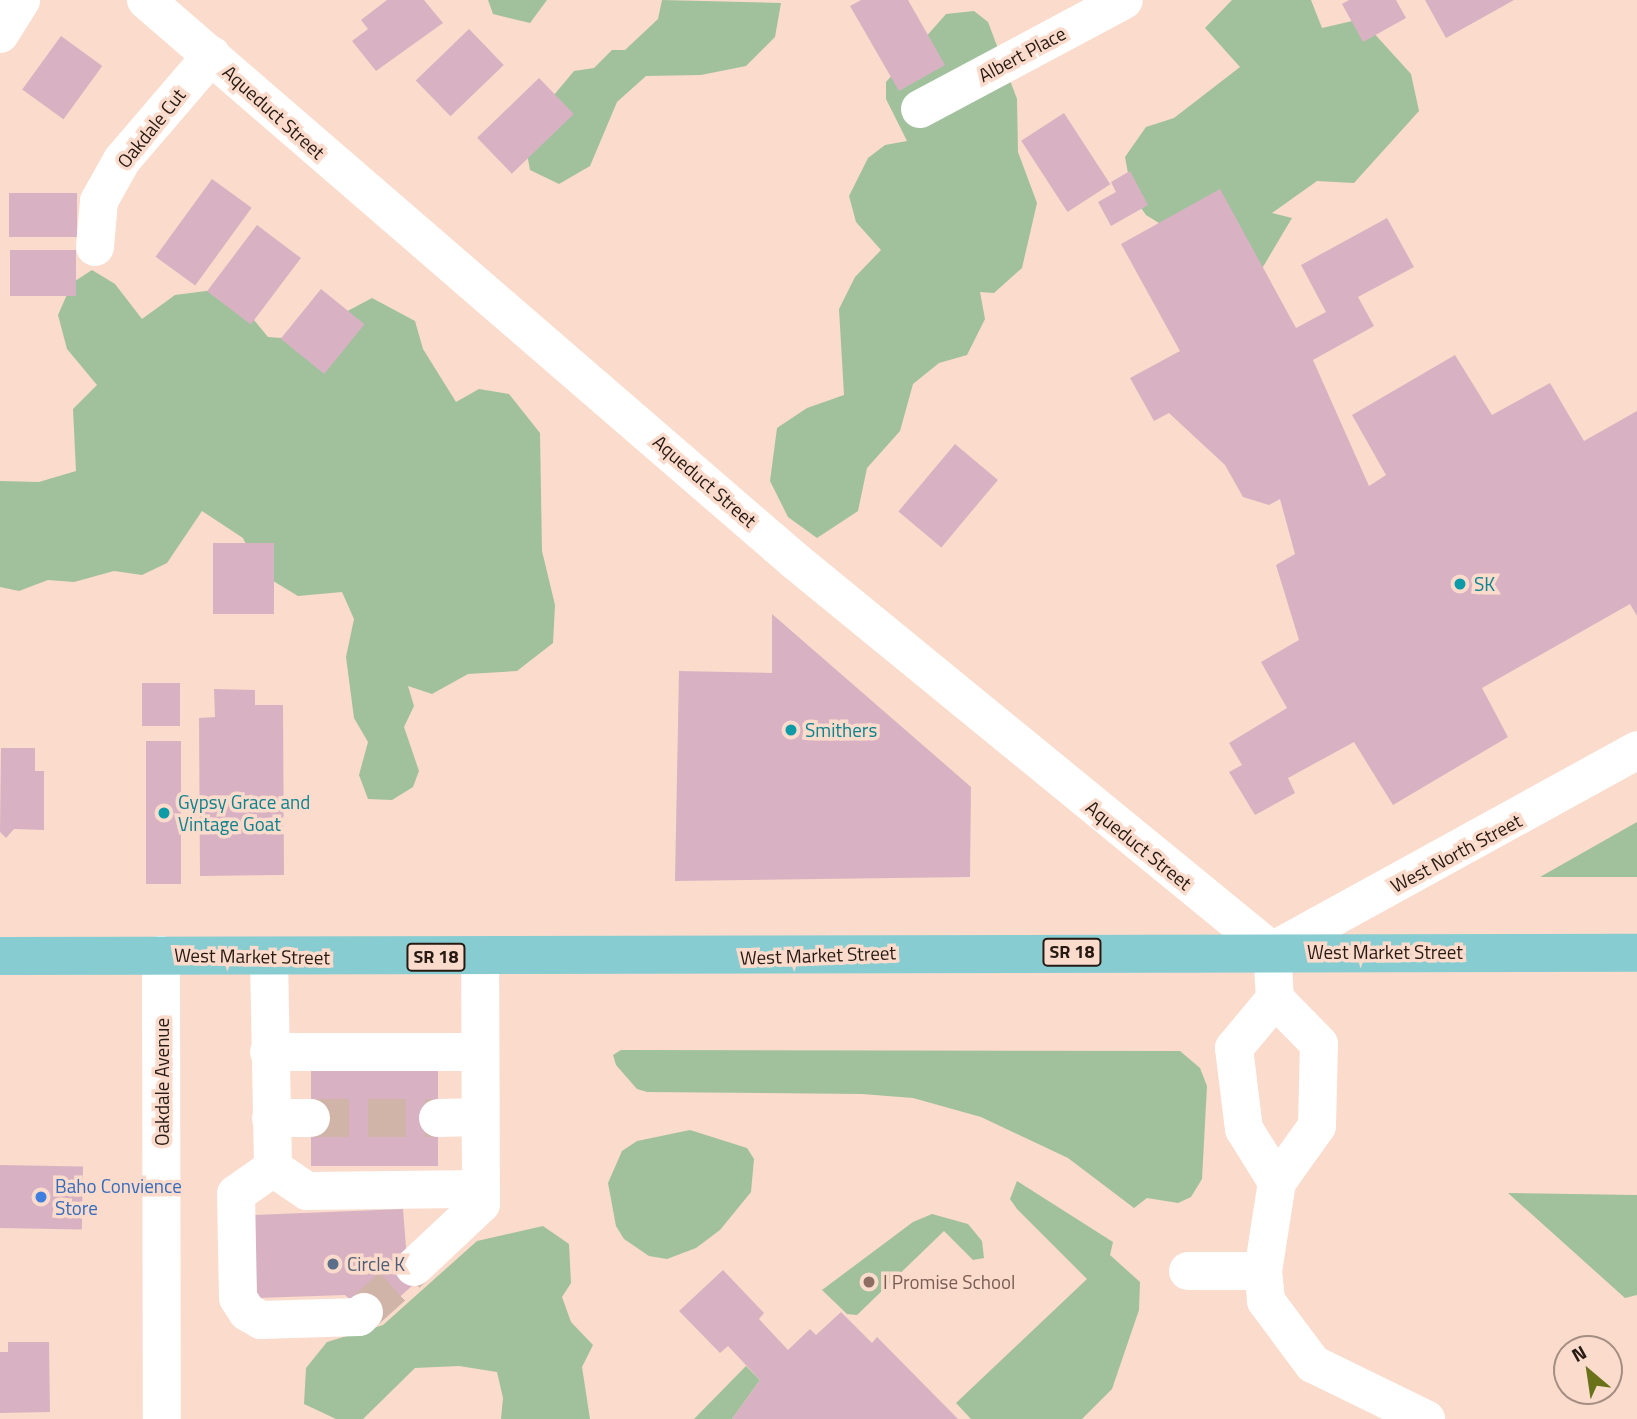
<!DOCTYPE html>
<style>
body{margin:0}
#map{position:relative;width:1637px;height:1419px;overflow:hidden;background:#fadbcc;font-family:"Titillium Web",sans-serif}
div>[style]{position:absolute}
.green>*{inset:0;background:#a0c19c}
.building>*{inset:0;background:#d8b2c2;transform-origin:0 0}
.minor-tunnel>*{height:38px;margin-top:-19px;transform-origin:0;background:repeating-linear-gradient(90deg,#d0b4a7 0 38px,transparent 0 57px)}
.minor>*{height:38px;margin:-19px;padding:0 19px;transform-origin:19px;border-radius:19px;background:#fff}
.major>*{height:38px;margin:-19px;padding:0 19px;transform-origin:19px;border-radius:19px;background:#86ccd1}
.dots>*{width:19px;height:19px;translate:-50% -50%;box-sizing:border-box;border:4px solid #fadbcc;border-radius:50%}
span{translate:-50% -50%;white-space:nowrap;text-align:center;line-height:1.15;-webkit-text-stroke:7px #fadbcc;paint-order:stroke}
.shield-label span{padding:2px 5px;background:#fadbcc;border:2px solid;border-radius:5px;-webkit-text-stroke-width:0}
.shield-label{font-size:18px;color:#271a13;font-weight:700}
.street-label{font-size:19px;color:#271a13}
.culture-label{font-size:19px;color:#0d838f}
.left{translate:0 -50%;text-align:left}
.shop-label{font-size:19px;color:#366cbe}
.service-label{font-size:19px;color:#4e5e75}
.education-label{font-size:19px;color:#785e54}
.north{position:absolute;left:1553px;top:1335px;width:70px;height:70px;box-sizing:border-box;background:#fadbcc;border:2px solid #a68e82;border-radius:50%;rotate:331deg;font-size:19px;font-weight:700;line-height:28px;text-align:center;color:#271a13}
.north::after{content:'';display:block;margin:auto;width:24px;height:32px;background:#697119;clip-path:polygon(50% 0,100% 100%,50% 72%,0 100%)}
</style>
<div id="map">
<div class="green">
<i style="clip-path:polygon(488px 0,547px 0,530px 23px,493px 14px)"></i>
<i style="clip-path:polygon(662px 0,781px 3px,775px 37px,746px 66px,701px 75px,646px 76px,617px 102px,590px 166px,559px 184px,530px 170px,523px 132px,574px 71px,594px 68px,612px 50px,625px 50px,658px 19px)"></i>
<i style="clip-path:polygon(1232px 0,1311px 0,1322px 28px,1361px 19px,1411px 74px,1419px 111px,1354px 183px,1317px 181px,1272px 213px,1292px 218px,1254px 282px,1146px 215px,1132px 195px,1125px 157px,1146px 127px,1174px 118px,1240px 67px,1205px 28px)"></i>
<i style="clip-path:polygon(974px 11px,988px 22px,1017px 99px,1018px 152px,1037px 203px,1022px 268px,994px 293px,980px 292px,985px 319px,967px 355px,939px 363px,913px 384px,900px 431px,867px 468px,858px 511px,817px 538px,788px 517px,770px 481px,777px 428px,807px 408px,844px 395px,839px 309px,855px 277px,881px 250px,856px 222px,849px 196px,868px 158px,885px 145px,907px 141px,886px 99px,886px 82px,946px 14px)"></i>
<i style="clip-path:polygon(92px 270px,115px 284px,142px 319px,175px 295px,214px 290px,235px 297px,268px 337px,295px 339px,372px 298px,415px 321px,423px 349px,456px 402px,479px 389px,509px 394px,540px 433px,542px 551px,555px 605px,553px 643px,517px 671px,468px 674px,432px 694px,408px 686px,414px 706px,404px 727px,419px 771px,413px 787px,392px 800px,368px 799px,359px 775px,368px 742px,354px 718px,346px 657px,354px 619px,342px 592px,298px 596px,260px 573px,243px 538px,202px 511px,167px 563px,142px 575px,114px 571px,74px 582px,48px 580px,19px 591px,0 587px,0 481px,39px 482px,76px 471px,73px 409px,97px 385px,67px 349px,58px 315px,72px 283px)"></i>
<i style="clip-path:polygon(1637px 822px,1637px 877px,1540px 877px)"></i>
<i style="clip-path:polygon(621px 1050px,1180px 1051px,1200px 1068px,1207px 1086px,1202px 1179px,1191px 1197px,1178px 1203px,1147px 1198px,1134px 1208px,1068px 1158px,981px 1117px,913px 1098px,862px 1094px,647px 1092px,637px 1089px,616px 1065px,613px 1055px)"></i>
<i style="clip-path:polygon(690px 1130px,747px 1148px,754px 1159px,751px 1192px,720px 1230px,696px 1248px,667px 1259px,649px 1256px,624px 1239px,616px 1226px,608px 1183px,622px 1151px,637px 1141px)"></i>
<i style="clip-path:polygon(1017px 1181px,1113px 1242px,1110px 1255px,1140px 1282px,1139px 1310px,1112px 1389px,1082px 1419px,971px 1419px,956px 1403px,1087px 1279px,1017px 1209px,1010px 1199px)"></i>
<i style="clip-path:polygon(1508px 1193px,1637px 1195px,1637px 1295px,1625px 1298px)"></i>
<i style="clip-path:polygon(932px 1214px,968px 1224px,982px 1241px,984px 1258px,973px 1260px,944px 1231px,857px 1315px,847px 1314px,822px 1290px,913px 1222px)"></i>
<i style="clip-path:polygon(543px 1226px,569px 1244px,571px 1283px,562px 1297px,571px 1322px,593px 1345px,582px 1367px,590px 1419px,501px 1419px,503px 1398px,497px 1372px,459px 1366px,415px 1368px,363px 1419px,336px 1419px,304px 1404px,306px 1368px,327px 1342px,383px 1325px,477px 1241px)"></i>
<i style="clip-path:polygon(746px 1366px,760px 1380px,732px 1419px,694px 1419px)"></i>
</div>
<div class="building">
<i style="clip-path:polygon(387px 0,424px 0,443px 23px,376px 71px,352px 41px,368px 29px,361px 20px)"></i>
<i style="clip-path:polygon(861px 0,908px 0,945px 65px,899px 91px,850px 6px)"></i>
<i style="clip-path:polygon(1349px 0,1396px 0,1406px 18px,1363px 42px,1342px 4px)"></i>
<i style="clip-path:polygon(1425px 0,1514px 0,1446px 38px)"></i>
<i style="left:469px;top:29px;width:50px;height:74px;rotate:46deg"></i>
<i style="left:61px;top:36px;width:51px;height:66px;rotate:36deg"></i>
<i style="left:539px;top:78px;width:50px;height:86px;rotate:46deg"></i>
<i style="left:1064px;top:113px;width:85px;height:51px;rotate:57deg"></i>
<i style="clip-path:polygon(1130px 171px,1148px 205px,1111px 226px,1098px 202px,1116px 192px,1111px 182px)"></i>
<i style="left:212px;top:179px;width:49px;height:96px;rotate:36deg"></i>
<i style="clip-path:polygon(1220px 189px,1296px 328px,1326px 312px,1301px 265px,1387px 218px,1414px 267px,1358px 297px,1374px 326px,1313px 360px,1369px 486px,1386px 475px,1352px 415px,1455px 355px,1492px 415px,1550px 383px,1584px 441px,1637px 411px,1637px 616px,1630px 604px,1482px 688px,1508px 737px,1393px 805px,1354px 742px,1288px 778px,1295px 793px,1255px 815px,1229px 772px,1242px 765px,1229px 743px,1287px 708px,1261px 662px,1299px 640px,1276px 565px,1295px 554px,1280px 499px,1269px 505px,1243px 497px,1225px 465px,1169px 413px,1154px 421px,1130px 378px,1180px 351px,1121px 244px)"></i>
<i style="left:9px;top:193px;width:68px;height:44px"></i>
<i style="left:257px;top:225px;width:55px;height:83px;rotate:37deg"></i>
<i style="left:10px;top:250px;width:66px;height:46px"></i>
<i style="left:321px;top:289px;width:56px;height:64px;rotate:39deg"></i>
<i style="left:955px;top:444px;width:56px;height:88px;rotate:40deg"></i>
<i style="left:213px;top:543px;width:61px;height:71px"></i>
<i style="clip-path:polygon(772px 614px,971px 787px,970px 877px,675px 881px,679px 671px,772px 673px)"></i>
<i style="left:142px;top:683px;width:38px;height:43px"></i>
<i style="clip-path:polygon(214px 689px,255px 690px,255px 705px,283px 705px,284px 875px,200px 876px,199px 718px,215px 717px)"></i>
<i style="left:181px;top:741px;width:143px;height:35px;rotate:90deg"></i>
<i style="clip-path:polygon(1px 748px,35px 748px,35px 771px,44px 771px,44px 830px,14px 829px,6px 838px,0 832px)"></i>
<i style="left:311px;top:1064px;width:127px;height:102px"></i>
<i style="left:0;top:1165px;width:83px;height:63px;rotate:1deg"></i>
<i style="clip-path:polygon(403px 1209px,407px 1260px,423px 1276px,374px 1320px,345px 1295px,257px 1298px,253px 1215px)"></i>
<i style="clip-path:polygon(723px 1270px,764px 1313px,759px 1319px,788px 1350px,810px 1329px,816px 1335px,841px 1312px,872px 1343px,877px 1337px,958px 1419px,732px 1419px,760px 1380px,728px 1346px,720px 1353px,679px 1311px)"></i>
<i style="clip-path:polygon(8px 1342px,49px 1342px,50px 1412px,0 1413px,0 1352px,8px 1352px)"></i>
</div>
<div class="minor-tunnel">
<i style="left:311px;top:1118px;width:127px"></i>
<i style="left:364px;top:1312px;width:67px;rotate:-42deg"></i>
</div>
<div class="minor">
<i style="left:146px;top:0;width:856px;rotate:40.83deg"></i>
<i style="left:794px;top:560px;width:618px;rotate:39.28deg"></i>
<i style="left:0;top:34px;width:40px;rotate:-58deg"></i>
<i style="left:920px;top:109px;width:231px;rotate:-28.1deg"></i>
<i style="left:95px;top:247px;width:46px;rotate:-85deg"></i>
<i style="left:99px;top:201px;width:47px;rotate:-60.7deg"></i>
<i style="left:122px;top:160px;width:138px;rotate:-49.4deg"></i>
<i style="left:1272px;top:951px;width:48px;rotate:86.4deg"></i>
<i style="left:1275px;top:999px;width:63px;rotate:45.6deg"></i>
<i style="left:1319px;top:1044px;width:82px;rotate:91.4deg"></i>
<i style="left:1317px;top:1126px;width:69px;rotate:125.5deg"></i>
<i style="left:1277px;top:1182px;width:90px;rotate:98.9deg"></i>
<i style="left:1263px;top:1271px;width:30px;rotate:84deg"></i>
<i style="left:1266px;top:1301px;width:79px;rotate:53.3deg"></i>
<i style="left:1313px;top:1364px;width:126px;rotate:26deg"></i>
<i style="left:1272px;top:951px;width:417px;rotate:-28.8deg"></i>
<i style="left:161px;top:955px;width:464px;rotate:89.9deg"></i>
<i style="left:269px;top:958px;width:210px;rotate:88.9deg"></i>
<i style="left:273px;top:1168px;width:45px;rotate:144.9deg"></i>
<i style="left:236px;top:1194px;width:104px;rotate:88.9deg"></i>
<i style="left:238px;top:1298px;width:17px;rotate:57deg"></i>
<i style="left:247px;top:1312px;width:16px;rotate:30deg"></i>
<i style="left:261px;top:1320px;width:98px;rotate:-1.8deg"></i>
<i style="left:359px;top:1317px;width:7px;rotate:-45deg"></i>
<i style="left:1275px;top:999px;width:64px;rotate:129.9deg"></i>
<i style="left:1234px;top:1048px;width:82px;rotate:83deg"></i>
<i style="left:1244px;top:1129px;width:62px;rotate:58.1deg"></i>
<i style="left:269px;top:1052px;width:211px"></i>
<i style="left:271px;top:1118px;width:40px"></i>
<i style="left:438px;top:1118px;width:42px;rotate:-1.4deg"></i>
<i style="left:273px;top:1168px;width:41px;rotate:34.1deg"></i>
<i style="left:307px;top:1191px;width:174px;rotate:-0.7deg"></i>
<i style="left:414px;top:1267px;width:92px;rotate:-43.2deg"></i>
<i style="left:481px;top:1204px;width:247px;rotate:-90.2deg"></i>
<i style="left:1188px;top:1271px;width:75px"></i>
</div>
<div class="major">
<i style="left:0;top:956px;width:1637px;rotate:-0.11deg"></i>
</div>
<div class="dots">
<i style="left:1460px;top:584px;background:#0f9aa8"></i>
<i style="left:791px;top:730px;background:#0f9aa8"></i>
<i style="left:164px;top:813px;background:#0f9aa8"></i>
<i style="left:41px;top:1197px;background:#3f7fe0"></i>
<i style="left:333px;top:1264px;background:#5c6f8a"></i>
<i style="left:869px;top:1282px;background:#8d6e63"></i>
</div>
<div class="shield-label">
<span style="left:1072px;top:952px">SR 18</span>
<span style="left:436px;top:957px">SR 18</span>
</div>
<div class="street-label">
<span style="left:1022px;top:54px;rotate:-28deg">Albert Place</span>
<span style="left:274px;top:112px;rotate:42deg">Aqueduct Street</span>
<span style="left:151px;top:128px;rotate:-51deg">Oakdale Cut</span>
<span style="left:705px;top:481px;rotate:41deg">Aqueduct Street</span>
<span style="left:1139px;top:845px;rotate:39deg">Aqueduct Street</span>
<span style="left:1456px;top:853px;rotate:-28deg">West North Street</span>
<span style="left:1385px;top:952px">West Market Street</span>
<span style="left:818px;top:955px;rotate:-2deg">West Market Street</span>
<span style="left:252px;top:956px;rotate:1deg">West Market Street</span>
<span style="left:162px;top:1082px;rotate:-90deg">Oakdale Avenue</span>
</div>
<div class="culture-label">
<span class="left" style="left:1474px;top:584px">SK</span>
<span class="left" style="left:805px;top:730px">Smithers</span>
<span class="left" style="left:178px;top:813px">Gypsy Grace and<br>Vintage Goat</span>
</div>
<div class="shop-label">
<span class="left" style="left:55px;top:1197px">Baho Convience<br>Store</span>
</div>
<div class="service-label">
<span class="left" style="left:347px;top:1264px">Circle K</span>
</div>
<div class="education-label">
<span class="left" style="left:883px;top:1282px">I Promise School</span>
</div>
<div class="north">N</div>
</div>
